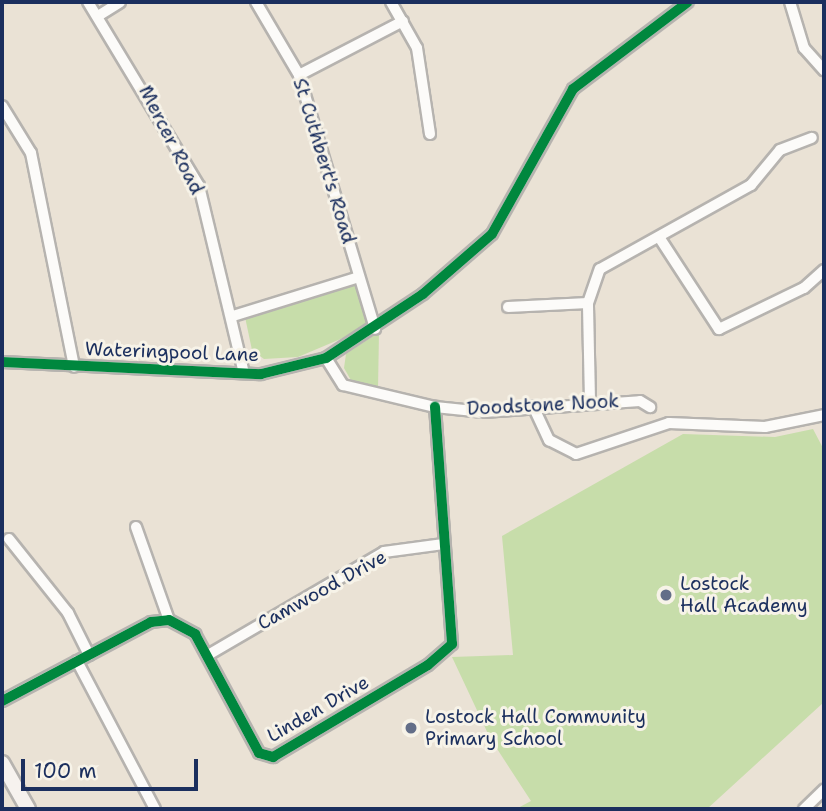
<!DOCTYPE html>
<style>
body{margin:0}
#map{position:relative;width:826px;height:811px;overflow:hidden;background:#eae2d5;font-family:"Shantell Sans",sans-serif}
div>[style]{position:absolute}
.green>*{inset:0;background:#c7ddaa}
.roads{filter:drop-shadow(2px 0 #b6b3af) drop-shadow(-2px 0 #b6b3af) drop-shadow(0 2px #b6b3af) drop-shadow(0 -2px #b6b3af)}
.minor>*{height:10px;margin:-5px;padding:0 5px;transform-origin:5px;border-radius:5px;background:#fcfbf9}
.secondary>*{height:14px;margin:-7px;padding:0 7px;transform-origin:7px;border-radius:7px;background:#f6f2ee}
.cycleway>*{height:10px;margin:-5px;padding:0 5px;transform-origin:5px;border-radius:5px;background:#00873e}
.dots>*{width:19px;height:19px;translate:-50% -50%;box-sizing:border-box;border:4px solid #f7f3e8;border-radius:50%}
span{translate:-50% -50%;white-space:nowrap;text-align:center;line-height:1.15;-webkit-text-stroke:6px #f7f3e8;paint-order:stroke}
.street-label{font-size:19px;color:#1b2f5e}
.poi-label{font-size:19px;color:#1b2f5e}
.left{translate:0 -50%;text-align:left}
.frame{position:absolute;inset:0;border:4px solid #1b2f5e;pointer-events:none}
.scale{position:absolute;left:21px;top:759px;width:177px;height:32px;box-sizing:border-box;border:4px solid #1b2f5e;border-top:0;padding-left:9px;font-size:21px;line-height:24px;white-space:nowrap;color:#1b2f5e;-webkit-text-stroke:5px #f7f3e8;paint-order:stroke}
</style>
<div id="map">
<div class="green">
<i style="clip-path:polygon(356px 285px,369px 327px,298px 357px,264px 359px,252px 350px,245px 317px)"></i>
<i style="clip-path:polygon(379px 332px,378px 389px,352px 382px,344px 368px,346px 354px)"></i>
<i style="clip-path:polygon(813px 429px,824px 450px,824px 702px,707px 809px,516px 809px,531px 801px,490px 738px,452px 657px,513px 655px,502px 536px,683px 434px,775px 437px)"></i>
</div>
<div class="roads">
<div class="minor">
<i style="left:88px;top:2px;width:215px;rotate:58.9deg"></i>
<i style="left:199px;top:186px;width:192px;rotate:76.5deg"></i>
<i style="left:256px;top:2px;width:85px;rotate:59.5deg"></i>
<i style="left:299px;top:75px;width:265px;rotate:73.3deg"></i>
<i style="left:391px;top:2px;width:53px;rotate:60.5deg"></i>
<i style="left:417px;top:48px;width:87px;rotate:81.4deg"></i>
<i style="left:790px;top:2px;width:48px;rotate:73.1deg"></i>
<i style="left:804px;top:48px;width:30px;rotate:48deg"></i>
<i style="left:98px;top:16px;width:26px;rotate:-32deg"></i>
<i style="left:299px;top:75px;width:117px;rotate:-27.4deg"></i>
<i style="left:2px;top:106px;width:55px;rotate:58.3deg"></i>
<i style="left:31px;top:153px;width:218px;rotate:78.6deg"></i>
<i style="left:659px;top:237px;width:110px;rotate:56.9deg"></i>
<i style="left:719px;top:329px;width:94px;rotate:-25.8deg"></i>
<i style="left:804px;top:288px;width:27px;rotate:-42deg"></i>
<i style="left:508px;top:307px;width:80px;rotate:-2.9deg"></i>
<i style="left:233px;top:316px;width:132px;rotate:-17.2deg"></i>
<i style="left:326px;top:358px;width:32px;rotate:58deg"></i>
<i style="left:343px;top:385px;width:95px;rotate:13.4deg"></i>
<i style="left:435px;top:407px;width:49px;rotate:5.8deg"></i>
<i style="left:484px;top:412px;width:156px;rotate:-4deg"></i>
<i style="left:640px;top:401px;width:12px;rotate:31deg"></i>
<i style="left:2px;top:362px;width:259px;rotate:2.7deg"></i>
<i style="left:261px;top:374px;width:67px;rotate:-13.8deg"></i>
<i style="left:326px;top:358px;width:116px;rotate:-33.4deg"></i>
<i style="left:423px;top:294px;width:91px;rotate:-41deg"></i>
<i style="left:492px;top:234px;width:166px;rotate:-60.8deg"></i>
<i style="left:573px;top:89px;width:144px;rotate:-37.1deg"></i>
<i style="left:590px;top:401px;width:98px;rotate:-91.2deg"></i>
<i style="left:588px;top:303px;width:36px;rotate:-71deg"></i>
<i style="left:600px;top:269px;width:173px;rotate:-29.1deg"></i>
<i style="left:751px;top:185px;width:45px;rotate:-50.4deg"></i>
<i style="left:780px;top:150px;width:34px;rotate:-21deg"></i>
<i style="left:533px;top:406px;width:38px;rotate:65deg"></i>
<i style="left:549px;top:440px;width:30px;rotate:27deg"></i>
<i style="left:576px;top:454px;width:98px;rotate:-18.4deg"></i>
<i style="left:669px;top:423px;width:96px;rotate:2.4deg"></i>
<i style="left:765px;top:427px;width:60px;rotate:-11.5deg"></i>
<i style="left:136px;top:527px;width:99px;rotate:70.5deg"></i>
<i style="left:9px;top:539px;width:95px;rotate:51.4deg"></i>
<i style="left:68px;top:613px;width:47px;rotate:63.4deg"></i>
<i style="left:208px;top:655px;width:204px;rotate:-30.3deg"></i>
<i style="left:384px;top:552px;width:60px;rotate:-7.7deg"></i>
<i style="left:77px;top:661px;width:167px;rotate:62.2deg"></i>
<i style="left:2px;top:701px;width:169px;rotate:-27.9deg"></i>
<i style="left:151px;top:622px;width:18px;rotate:-6deg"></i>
<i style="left:169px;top:620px;width:30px;rotate:28deg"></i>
<i style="left:195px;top:634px;width:135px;rotate:61.7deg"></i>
<i style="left:259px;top:753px;width:15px;rotate:16deg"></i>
<i style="left:273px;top:757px;width:180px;rotate:-30.7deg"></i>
<i style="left:428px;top:665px;width:32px;rotate:-41deg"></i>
<i style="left:452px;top:644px;width:238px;rotate:-94.1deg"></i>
<i style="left:804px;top:809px;width:28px;rotate:-44deg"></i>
</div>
<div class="secondary">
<i style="left:2px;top:763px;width:53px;rotate:60.5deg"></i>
</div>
</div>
<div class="cycleway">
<i style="left:2px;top:362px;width:259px;rotate:2.7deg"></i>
<i style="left:261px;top:374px;width:67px;rotate:-13.8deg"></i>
<i style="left:326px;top:358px;width:116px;rotate:-33.4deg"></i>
<i style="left:423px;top:294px;width:91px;rotate:-41deg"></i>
<i style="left:492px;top:234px;width:166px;rotate:-60.8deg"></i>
<i style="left:573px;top:89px;width:144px;rotate:-37.1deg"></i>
<i style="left:2px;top:701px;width:169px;rotate:-27.9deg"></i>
<i style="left:151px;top:622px;width:18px;rotate:-6deg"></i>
<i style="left:169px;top:620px;width:30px;rotate:28deg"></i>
<i style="left:195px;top:634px;width:135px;rotate:61.7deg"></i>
<i style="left:259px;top:753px;width:15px;rotate:16deg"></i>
<i style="left:273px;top:757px;width:180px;rotate:-30.7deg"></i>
<i style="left:428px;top:665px;width:32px;rotate:-41deg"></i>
<i style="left:452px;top:644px;width:238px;rotate:-94.1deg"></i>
</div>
<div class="dots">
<i style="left:666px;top:595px;background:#636e88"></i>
<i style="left:411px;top:728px;background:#636e88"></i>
</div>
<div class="street-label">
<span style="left:171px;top:140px;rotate:63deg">Mercer Road</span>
<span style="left:324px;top:161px;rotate:73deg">St Cuthbert's Road</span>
<span style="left:172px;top:352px;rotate:2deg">Wateringpool Lane</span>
<span style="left:543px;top:405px;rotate:-3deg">Doodstone Nook</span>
<span style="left:322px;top:590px;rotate:-29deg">Camwood Drive</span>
<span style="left:318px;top:709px;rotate:-30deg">Linden Drive</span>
</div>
<div class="poi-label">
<span class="left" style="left:680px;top:595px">Lostock<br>Hall Academy</span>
<span class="left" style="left:425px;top:728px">Lostock Hall Community<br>Primary School</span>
</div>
<div class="frame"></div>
<div class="scale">100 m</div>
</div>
